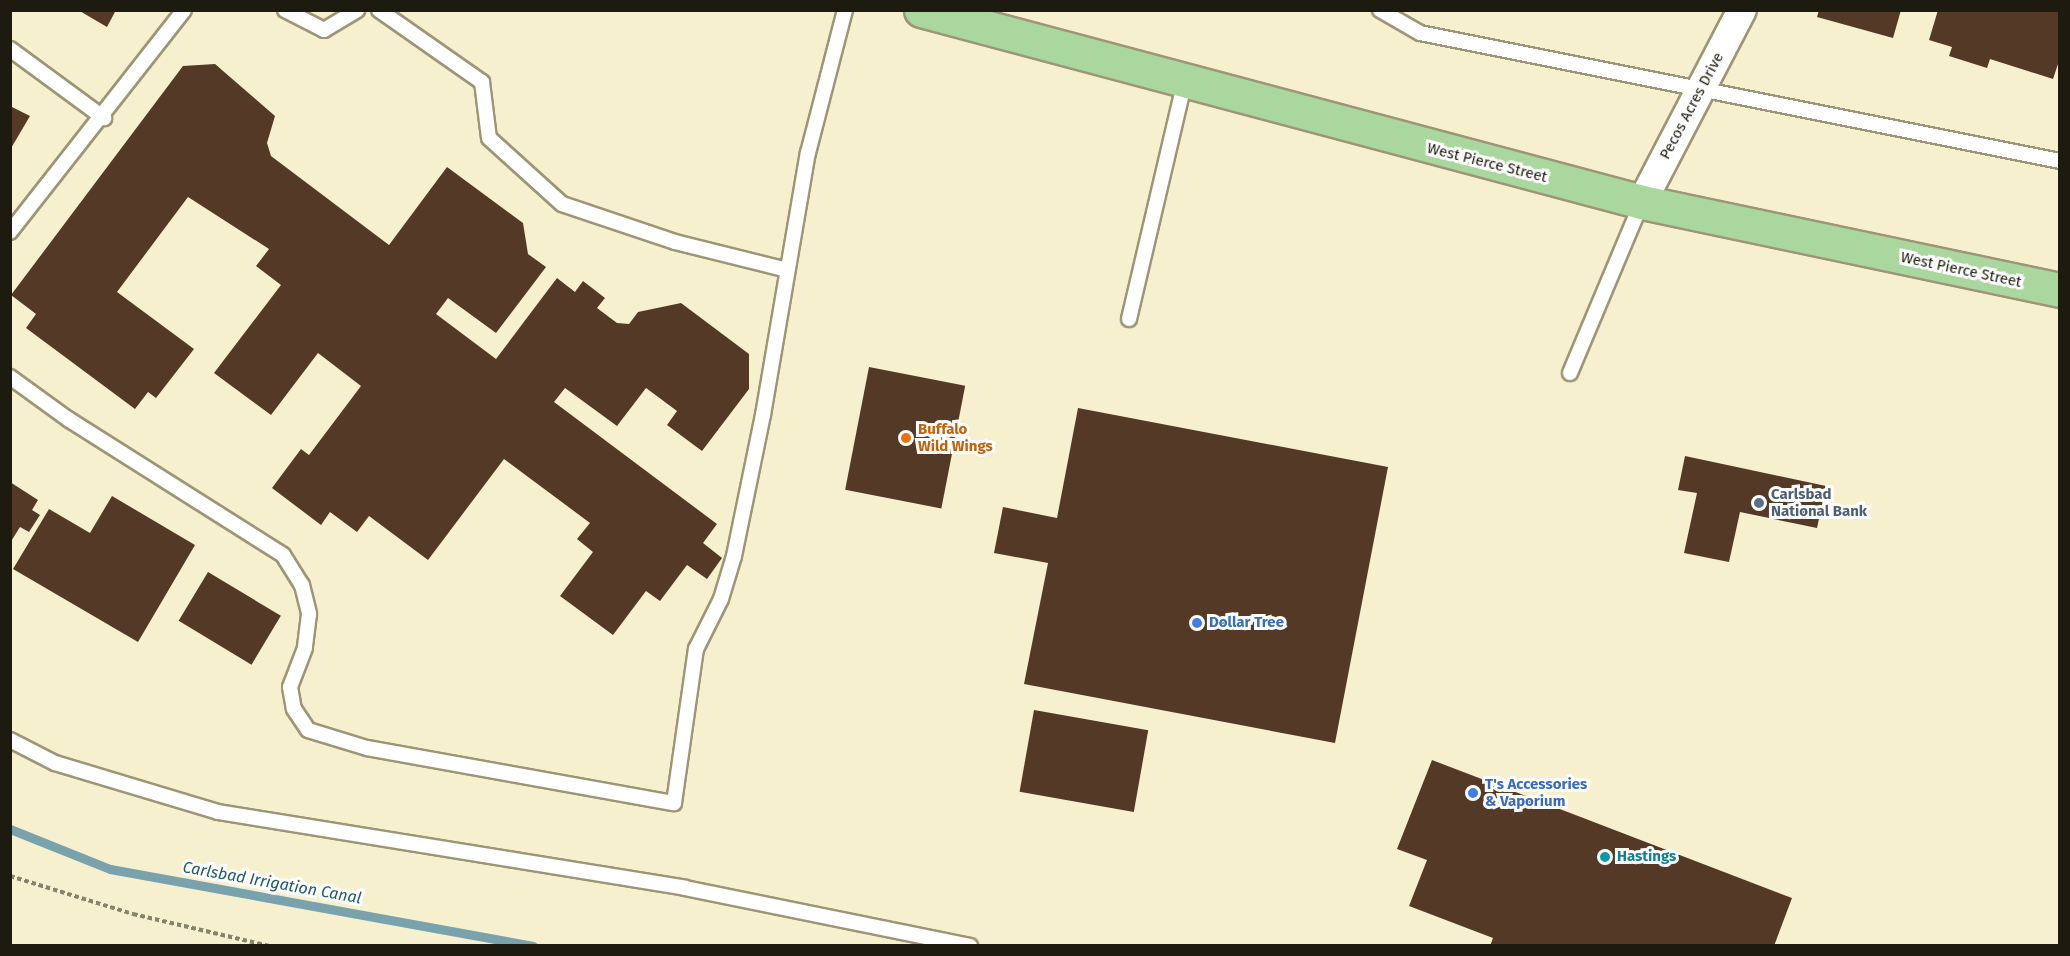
<!DOCTYPE html>
<style>
body{margin:0}
#map{position:relative;width:2070px;height:956px;overflow:hidden;background:#f6f0cf;font-family:"Fira Sans",sans-serif}
div>[style]{position:absolute}
.stream>*{height:9px;margin:-4.5px;padding:0 4.5px;transform-origin:4.5px;border-radius:4.5px;background:#78a3ad}
.building>*{inset:0;background:#543a26;transform-origin:0 0}
.path>*{height:4px;margin-top:-2px;transform-origin:0;background:repeating-linear-gradient(90deg,#86836c 0 4.5px,transparent 0 7.5px)}
.roads{filter:drop-shadow(2px 0 #9c9677) drop-shadow(-2px 0 #9c9677) drop-shadow(0 2px #9c9677) drop-shadow(0 -2px #9c9677)}
.lane>*{height:14px;margin:-7px;padding:0 7px;transform-origin:7px;border-radius:7px;background:#fff}
.street>*{height:28px;margin:-14px;padding:0 14px;transform-origin:14px;border-radius:14px;background:#fff}
.highway>*{height:33px;margin:-16.5px;padding:0 16.5px;transform-origin:16.5px;border-radius:16.5px;background:#a9d79d}
.dots>*{width:16px;height:16px;translate:-50% -50%;box-sizing:border-box;border:3px solid #fff;border-radius:50%}
span{translate:-50% -50%;white-space:nowrap;text-align:center;line-height:1.15;-webkit-text-stroke:6px #fff;paint-order:stroke}
.street-label{font-size:15px;color:#1d1b0f}
.food-label{font-size:15px;color:#c56008;font-weight:700}
.left{translate:0 -50%;text-align:left}
.service-label{font-size:15px;color:#4e5e75;font-weight:700}
.shop-label{font-size:15px;color:#366cbe;font-weight:700}
.culture-label{font-size:15px;color:#0d838f;font-weight:700}
.water-label{font-size:16px;color:#205b67;font-style:italic}
.frame{position:absolute;inset:0;border:12px solid #1d1b0f;pointer-events:none}
</style>
<div id="map">
<div class="stream">
<i style="left:10px;top:829px;width:108px;rotate:21.8deg"></i>
<i style="left:110px;top:869px;width:430px;rotate:10.3deg"></i>
</div>
<div class="building">
<i style="clip-path:polygon(78px 10px,116px 10px,107px 27px)"></i>
<i style="clip-path:polygon(1819px 10px,1901px 10px,1893px 38px,1817px 17px)"></i>
<i style="clip-path:polygon(1938px 10px,2060px 11px,2060px 58px,2053px 79px,1990px 59px,1987px 68px,1949px 56px,1952px 47px,1929px 40px)"></i>
<i style="clip-path:polygon(215px 64px,275px 116px,267px 143px,271px 156px,389px 245px,447px 167px,523px 223px,528px 254px,546px 267px,496px 333px,448px 298px,436px 314px,496px 359px,557px 278px,575px 292px,583px 281px,605px 298px,597px 308px,617px 323px,629px 324px,638px 312px,681px 303px,749px 354px,749px 389px,702px 451px,667px 425px,677px 411px,646px 388px,617px 426px,565px 388px,554px 402px,717px 524px,703px 543px,722px 558px,707px 579px,687px 565px,660px 601px,646px 591px,613px 635px,560px 596px,593px 552px,577px 539px,590px 523px,504px 459px,428px 560px,369px 516px,357px 532px,330px 512px,321px 525px,272px 488px,301px 449px,309px 455px,361px 386px,318px 353px,271px 415px,214px 373px,281px 285px,256px 266px,269px 249px,188px 197px,117px 292px,194px 349px,156px 398px,148px 392px,135px 409px,26px 328px,36px 314px,11px 295px,183px 66px)"></i>
<i style="clip-path:polygon(10px 106px,30px 116px,10px 150px)"></i>
<i style="left:869px;top:367px;width:98px;height:125px;rotate:11deg"></i>
<i style="clip-path:polygon(1078px 408px,1388px 467px,1335px 743px,1024px 684px,1048px 563px,994px 553px,1003px 507px,1057px 518px)"></i>
<i style="clip-path:polygon(1685px 456px,1826px 486px,1817px 528px,1740px 512px,1729px 562px,1684px 553px,1697px 493px,1678px 490px)"></i>
<i style="clip-path:polygon(10px 482px,38px 500px,32px 510px,40px 515px,29px 532px,20px 527px,10px 543px)"></i>
<i style="clip-path:polygon(112px 496px,195px 545px,138px 642px,13px 569px,49px 509px,90px 533px)"></i>
<i style="left:208px;top:572px;width:85px;height:57px;rotate:31deg"></i>
<i style="left:1034px;top:710px;width:116px;height:83px;rotate:10deg"></i>
<i style="clip-path:polygon(1432px 760px,1792px 898px,1774px 946px,1490px 946px,1493px 938px,1409px 906px,1427px 860px,1397px 849px)"></i>
</div>
<div class="path">
<i style="left:10px;top:876px;width:129px;rotate:17.2deg"></i>
<i style="left:133px;top:914px;width:140px;rotate:13.2deg"></i>
</div>
<div class="roads">
<div class="lane">
<i style="left:285px;top:10px;width:44px;rotate:27.1deg"></i>
<i style="left:324px;top:30px;width:39px;rotate:-31deg"></i>
<i style="left:379px;top:10px;width:126px;rotate:35deg"></i>
<i style="left:482px;top:82px;width:56px;rotate:82.9deg"></i>
<i style="left:489px;top:138px;width:98px;rotate:42.1deg"></i>
<i style="left:562px;top:204px;width:119px;rotate:18.6deg"></i>
<i style="left:675px;top:242px;width:115px;rotate:14deg"></i>
<i style="left:1380px;top:10px;width:46px;rotate:29.9deg"></i>
<i style="left:1420px;top:33px;width:653px;rotate:11.31deg"></i>
<i style="left:10px;top:49px;width:117px;rotate:36.3deg"></i>
<i style="left:10px;top:232px;width:282px;rotate:-51.9deg"></i>
<i style="left:1129px;top:319px;width:241px;rotate:-76.8deg"></i>
<i style="left:1570px;top:373px;width:186px;rotate:-67.2deg"></i>
<i style="left:10px;top:377px;width:72px;rotate:35.9deg"></i>
<i style="left:68px;top:419px;width:254px;rotate:32.3deg"></i>
<i style="left:283px;top:555px;width:36px;rotate:58deg"></i>
<i style="left:302px;top:585px;width:30px;rotate:76deg"></i>
<i style="left:309px;top:614px;width:34px;rotate:97deg"></i>
<i style="left:305px;top:648px;width:42px;rotate:111deg"></i>
<i style="left:290px;top:687px;width:22px;rotate:80deg"></i>
<i style="left:294px;top:709px;width:25px;rotate:56deg"></i>
<i style="left:308px;top:730px;width:62px;rotate:17deg"></i>
<i style="left:367px;top:748px;width:312px;rotate:10.2deg"></i>
<i style="left:674px;top:803px;width:156px;rotate:-81.9deg"></i>
<i style="left:696px;top:649px;width:56px;rotate:-63.4deg"></i>
<i style="left:721px;top:599px;width:45px;rotate:-73.2deg"></i>
<i style="left:734px;top:556px;width:144px;rotate:-78.4deg"></i>
<i style="left:763px;top:415px;width:266px;rotate:-80.3deg"></i>
<i style="left:808px;top:153px;width:148px;rotate:-75.5deg"></i>
<i style="left:10px;top:740px;width:51px;rotate:27.1deg"></i>
<i style="left:55px;top:763px;width:170px;rotate:16.7deg"></i>
<i style="left:218px;top:812px;width:473px;rotate:9.2deg"></i>
<i style="left:685px;top:888px;width:291px;rotate:11.5deg"></i>
</div>
<div class="street">
<i style="left:1642px;top:202px;width:216px;rotate:-62.5deg"></i>
</div>
<div class="highway">
<i style="left:921px;top:10px;width:746px;rotate:14.91deg"></i>
<i style="left:1642px;top:202px;width:427px;rotate:11.9deg"></i>
</div>
</div>
<div class="dots">
<i style="left:906px;top:438px;background:#e8710a"></i>
<i style="left:1759px;top:503px;background:#5c6f8a"></i>
<i style="left:1197px;top:623px;background:#3f7fe0"></i>
<i style="left:1473px;top:793px;background:#3f7fe0"></i>
<i style="left:1605px;top:857px;background:#0f9aa8"></i>
</div>
<div class="street-label">
<span style="left:1692px;top:106px;rotate:-62deg">Pecos Acres Drive</span>
<span style="left:1487px;top:163px;rotate:14deg">West Pierce Street</span>
<span style="left:1961px;top:270px;rotate:12deg">West Pierce Street</span>
</div>
<div class="food-label">
<span class="left" style="left:918px;top:438px">Buffalo<br>Wild Wings</span>
</div>
<div class="service-label">
<span class="left" style="left:1771px;top:503px">Carlsbad<br>National Bank</span>
</div>
<div class="shop-label">
<span class="left" style="left:1209px;top:623px">Dollar Tree</span>
<span class="left" style="left:1485px;top:793px">T's Accessories<br>&amp; Vaporium</span>
</div>
<div class="culture-label">
<span class="left" style="left:1617px;top:857px">Hastings</span>
</div>
<div class="water-label">
<span style="left:272px;top:883px;rotate:10deg">Carlsbad Irrigation Canal</span>
</div>
<div class="frame"></div>
</div>
